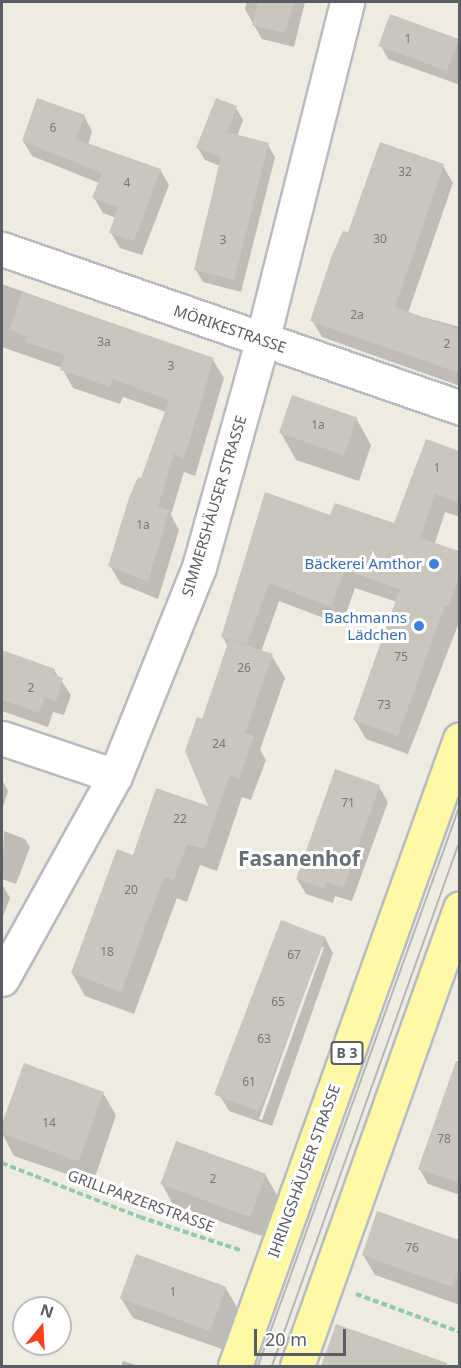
<!DOCTYPE html>
<meta charset="utf-8">
<style>
body{margin:0}
#map{position:relative;width:461px;height:1368px;overflow:hidden;background:#eeece1;font-family:"Noto Sans",sans-serif}
div>[style]{position:absolute}
.shadow>*{inset:0;background:#0003}
.building>*{inset:0;background:#c9c6be;transform-origin:0 0}
.path>*{height:4px;margin-top:-2px;transform-origin:0;background:repeating-linear-gradient(90deg,#93caa8 0 6px,transparent 0 9px)}
.roads{filter:drop-shadow(2px 0 #b9bbc2) drop-shadow(-2px 0 #b9bbc2) drop-shadow(0 2px #b9bbc2) drop-shadow(0 -2px #b9bbc2)}
.minor>*{height:33px;margin:-16.5px;padding:0 16.5px;transform-origin:16.5px;border-radius:16.5px;background:#fff}
.major>*{height:33px;margin:-16.5px;padding:0 16.5px;transform-origin:16.5px;border-radius:16.5px;background:#fff8a5}
.tram>*{height:1.5px;margin:-0.75px;padding:0 0.75px;transform-origin:0.75px;border-radius:0.75px;background:#b5b6b7}
.dots>*{width:16px;height:16px;translate:-50% -50%;box-sizing:border-box;border:3px solid #fff;border-radius:50%}
span{translate:-50% -50%;white-space:nowrap;text-align:center;line-height:1.15;-webkit-text-stroke:6px #fff;paint-order:stroke}
.number-label{font-size:12px;color:#76777a}
.number-label span{-webkit-text-stroke-width:0}
.shield-label span{padding:2px 4px;background:#fff;border:2px solid;border-radius:4px;-webkit-text-stroke-width:0}
.shield-label{font-size:14px;color:#5a5d64;font-weight:700}
.street-label{font-size:15px;color:#5a5d64}
.shop-label{font-size:15px;color:#366cbe}
.right{translate:-100% -50%;text-align:right}
.district-label{font-size:21px;color:#6a6f76;font-weight:700}
.frame{position:absolute;inset:0;border:3px solid #5a5d64;pointer-events:none}
.north{position:absolute;left:12px;top:1296px;width:60px;height:60px;box-sizing:border-box;background:#fff;border:2px solid #bdbec1;border-radius:50%;rotate:18deg;font-size:16px;font-weight:700;line-height:24px;text-align:center;color:#5a5d64}
.north::after{content:'';display:block;margin:auto;width:21px;height:27px;background:#f9411c;clip-path:polygon(50% 0,100% 100%,50% 72%,0 100%)}
.scale{position:absolute;left:254px;top:1329px;width:92px;height:27px;box-sizing:border-box;border:3px solid #5a5d64;border-top:0;padding-left:8px;font-size:18px;line-height:21px;white-space:nowrap;color:#5a5d64;-webkit-text-stroke:4px #fff;paint-order:stroke}
</style>
<div id="map">
<div class="shadow">
<i style="clip-path:polygon(247px 2px,305px 2px,294px 47px,262px 39px,245px 9px)"></i>
<i style="clip-path:polygon(391px 16px,460px 40px,460px 85px,388px 59px,381px 46px)"></i>
<i style="clip-path:polygon(236px 108px,243px 120px,237px 137px,268px 145px,275px 157px,241px 292px,203px 282px,196px 270px,220px 166px,205px 160px,198px 148px)"></i>
<i style="clip-path:polygon(84px 116px,92px 131px,88px 145px,160px 170px,169px 185px,142px 255px,120px 248px,111px 233px,116px 218px,103px 213px,94px 198px,99px 183px,32px 156px,23px 141px)"></i>
<i style="clip-path:polygon(443px 166px,453px 183px,408px 313px,460px 327px,460px 386px,322px 337px,312px 320px)"></i>
<i style="clip-path:polygon(2px 284px,213px 360px,224px 378px,195px 476px,184px 472px,171px 515px,179px 530px,158px 599px,121px 584px,110px 566px,166px 412px,123px 397px,120px 404px,73px 388px,62px 368px,2px 347px)"></i>
<i style="clip-path:polygon(356px 418px,371px 445px,359px 481px,296px 460px,281px 433px)"></i>
<i style="clip-path:polygon(427px 441px,460px 453px,460px 517px,445px 512px,435px 543px,460px 553px,460px 620px,408px 754px,366px 739px,355px 720px,397px 602px,355px 588px,342px 625px,279px 601px,261px 652px,272px 656px,285px 678px,260px 750px,266px 760px,251px 800px,242px 797px,217px 871px,200px 865px,187px 902px,177px 898px,134px 1014px,85px 996px,72px 973px,134px 857px,211px 808px,203px 721px,228px 647px,223px 637px,266px 494px,331px 517px,395px 525px)"></i>
<i style="clip-path:polygon(2px 651px,54px 670px,71px 695px,64px 715px,53px 712px,48px 727px,2px 711px)"></i>
<i style="clip-path:polygon(2px 780px,8px 791px,2px 810px)"></i>
<i style="clip-path:polygon(379px 787px,388px 802px,352px 901px,335px 896px,333px 903px,306px 894px,297px 879px)"></i>
<i style="clip-path:polygon(4px 831px,25px 839px,30px 847px,16px 884px,2px 879px)"></i>
<i style="clip-path:polygon(2px 884px,10px 898px,2px 919px)"></i>
<i style="clip-path:polygon(evenodd,325px 938px,333px 953px,272px 1126px,229px 1111px,220px 1096px,325px 938px,321px 947px,324px 947px,262px 1120px,259px 1119px,321px 947px)"></i>
<i style="clip-path:polygon(460px 1058px,460px 1195px,428px 1184px,419px 1168px)"></i>
<i style="clip-path:polygon(25px 1065px,103px 1093px,116px 1115px,93px 1183px,14px 1156px,2px 1133px)"></i>
<i style="clip-path:polygon(265px 1174px,277px 1195px,262px 1236px,173px 1205px,162px 1184px)"></i>
<i style="clip-path:polygon(378px 1213px,460px 1242px,460px 1305px,375px 1275px,363px 1255px)"></i>
<i style="clip-path:polygon(225px 1287px,237px 1307px,222px 1349px,133px 1318px,121px 1298px)"></i>
<i style="clip-path:polygon(337px 1326px,426px 1357px,432px 1366px,323px 1366px)"></i>
<i style="clip-path:polygon(123px 1361px,139px 1366px,121px 1366px)"></i>
</div>
<div class="building">
<i style="clip-path:polygon(258px 2px,294px 2px,285px 33px,252px 25px)"></i>
<i style="left:390px;top:14px;width:73px;height:34px;rotate:20deg"></i>
<i style="clip-path:polygon(37px 98px,85px 115px,76px 139px,161px 169px,134px 241px,109px 233px,118px 207px,92px 198px,102px 173px,22px 141px)"></i>
<i style="clip-path:polygon(216px 98px,237px 106px,227px 132px,269px 143px,234px 280px,194px 270px,221px 157px,196px 148px)"></i>
<i style="clip-path:polygon(380px 142px,444px 164px,395px 307px,459px 330px,459px 373px,310px 321px,332px 255px,343px 231px,348px 232px)"></i>
<i style="clip-path:polygon(22px 292px,214px 358px,184px 459px,174px 454px,158px 507px,169px 510px,148px 582px,108px 566px,129px 498px,138px 477px,141px 478px,169px 400px,112px 379px,110px 387px,60px 370px,65px 355px,25px 342px,27px 336px,9px 330px)"></i>
<i style="left:292px;top:395px;width:69px;height:40px;rotate:19deg"></i>
<i style="clip-path:polygon(426px 439px,459px 451px,459px 503px,435px 494px,420px 538px,459px 551px,459px 576px,449px 606px,445px 605px,398px 736px,353px 720px,400px 589px,345px 570px,331px 607px,269px 583px,247px 645px,221px 637px,265px 492px,330px 515px,335px 503px,394px 523px)"></i>
<i style="clip-path:polygon(229px 640px,273px 654px,245px 733px,254px 736px,239px 779px,230px 775px,204px 849px,187px 844px,174px 880px,164px 877px,121px 992px,71px 973px,117px 849px,133px 855px,156px 788px,208px 806px,185px 751px,197px 717px,202px 719px)"></i>
<i style="clip-path:polygon(2px 650px,55px 669px,53px 674px,63px 678px,56px 701px,45px 697px,39px 713px,2px 700px)"></i>
<i style="clip-path:polygon(335px 769px,380px 785px,344px 887px,327px 882px,324px 888px,296px 879px)"></i>
<i style="left:281px;top:920px;width:48px;height:187px;rotate:21deg"></i>
<i style="clip-path:polygon(456px 1061px,459px 1061px,459px 1183px,418px 1169px)"></i>
<i style="left:24px;top:1063px;width:85px;height:74px;rotate:20deg"></i>
<i style="left:176px;top:1141px;width:96px;height:46px;rotate:20deg"></i>
<i style="clip-path:polygon(377px 1211px,459px 1240px,459px 1267px,452px 1287px,362px 1255px)"></i>
<i style="left:136px;top:1254px;width:96px;height:47px;rotate:20deg"></i>
<i style="clip-path:polygon(336px 1324px,447px 1363px,447px 1366px,321px 1366px)"></i>
</div>
<div class="path">
<i style="left:2px;top:1163px;width:148px;rotate:21.4deg"></i>
<i style="left:140px;top:1217px;width:108px;rotate:18.3deg"></i>
<i style="left:356px;top:1294px;width:111px;rotate:20.1deg"></i>
</div>
<div class="roads">
<div class="minor">
<i style="left:2px;top:249px;width:485px;rotate:19.1deg"></i>
<i style="left:2px;top:738px;width:119px;rotate:18.6deg"></i>
<i style="left:2px;top:979px;width:232px;rotate:-60.9deg"></i>
<i style="left:115px;top:776px;width:225px;rotate:-68.1deg"></i>
<i style="left:199px;top:567px;width:235px;rotate:-74.4deg"></i>
<i style="left:262px;top:341px;width:349px;rotate:-75.9deg"></i>
</div>
<div class="major">
<i style="left:235px;top:1366px;width:666px;rotate:-70.26deg"></i>
<i style="left:297px;top:1366px;width:486px;rotate:-70.4deg"></i>
</div>
</div>
<div class="tram">
<i style="left:258px;top:1366px;width:596px;rotate:-70.2deg"></i>
<i style="left:272px;top:1366px;width:559px;rotate:-70.33deg"></i>
</div>
<div class="dots">
<i style="left:434px;top:564px;background:#3f7fe0"></i>
<i style="left:419px;top:626px;background:#3f7fe0"></i>
</div>
<div class="number-label">
<span style="left:408px;top:39px">1</span>
<span style="left:53px;top:128px">6</span>
<span style="left:405px;top:172px">32</span>
<span style="left:127px;top:183px">4</span>
<span style="left:380px;top:239px">30</span>
<span style="left:223px;top:240px">3</span>
<span style="left:357px;top:315px">2a</span>
<span style="left:104px;top:342px">3a</span>
<span style="left:447px;top:344px">2</span>
<span style="left:171px;top:366px">3</span>
<span style="left:318px;top:425px">1a</span>
<span style="left:437px;top:468px">1</span>
<span style="left:143px;top:525px">1a</span>
<span style="left:401px;top:657px">75</span>
<span style="left:244px;top:668px">26</span>
<span style="left:31px;top:688px">2</span>
<span style="left:384px;top:705px">73</span>
<span style="left:219px;top:744px">24</span>
<span style="left:348px;top:803px">71</span>
<span style="left:180px;top:819px">22</span>
<span style="left:131px;top:890px">20</span>
<span style="left:107px;top:952px">18</span>
<span style="left:294px;top:955px">67</span>
<span style="left:278px;top:1002px">65</span>
<span style="left:264px;top:1039px">63</span>
<span style="left:249px;top:1082px">61</span>
<span style="left:49px;top:1123px">14</span>
<span style="left:444px;top:1139px">78</span>
<span style="left:213px;top:1179px">2</span>
<span style="left:412px;top:1248px">76</span>
<span style="left:173px;top:1292px">1</span>
</div>
<div class="shield-label">
<span style="left:347px;top:1053px">B 3</span>
</div>
<div class="street-label">
<span style="left:230px;top:329px;rotate:19deg">MÖRIKESTRASSE</span>
<span style="left:214px;top:506px;rotate:-73deg">SIMMERSHÄUSER STRASSE</span>
<span style="left:304px;top:1171px;rotate:-70deg">IHRINGSHÄUSER STRASSE</span>
<span style="left:141px;top:1201px;rotate:20deg">GRILLPARZERSTRASSE</span>
</div>
<div class="shop-label">
<span class="right" style="left:422px;top:564px">Bäckerei Amthor</span>
<span class="right" style="left:407px;top:626px">Bachmanns<br>Lädchen</span>
</div>
<div class="district-label">
<span style="left:299px;top:858px">Fasanenhof</span>
</div>
<div class="frame"></div>
<div class="north">N</div>
<div class="scale">20 m</div>
</div>
